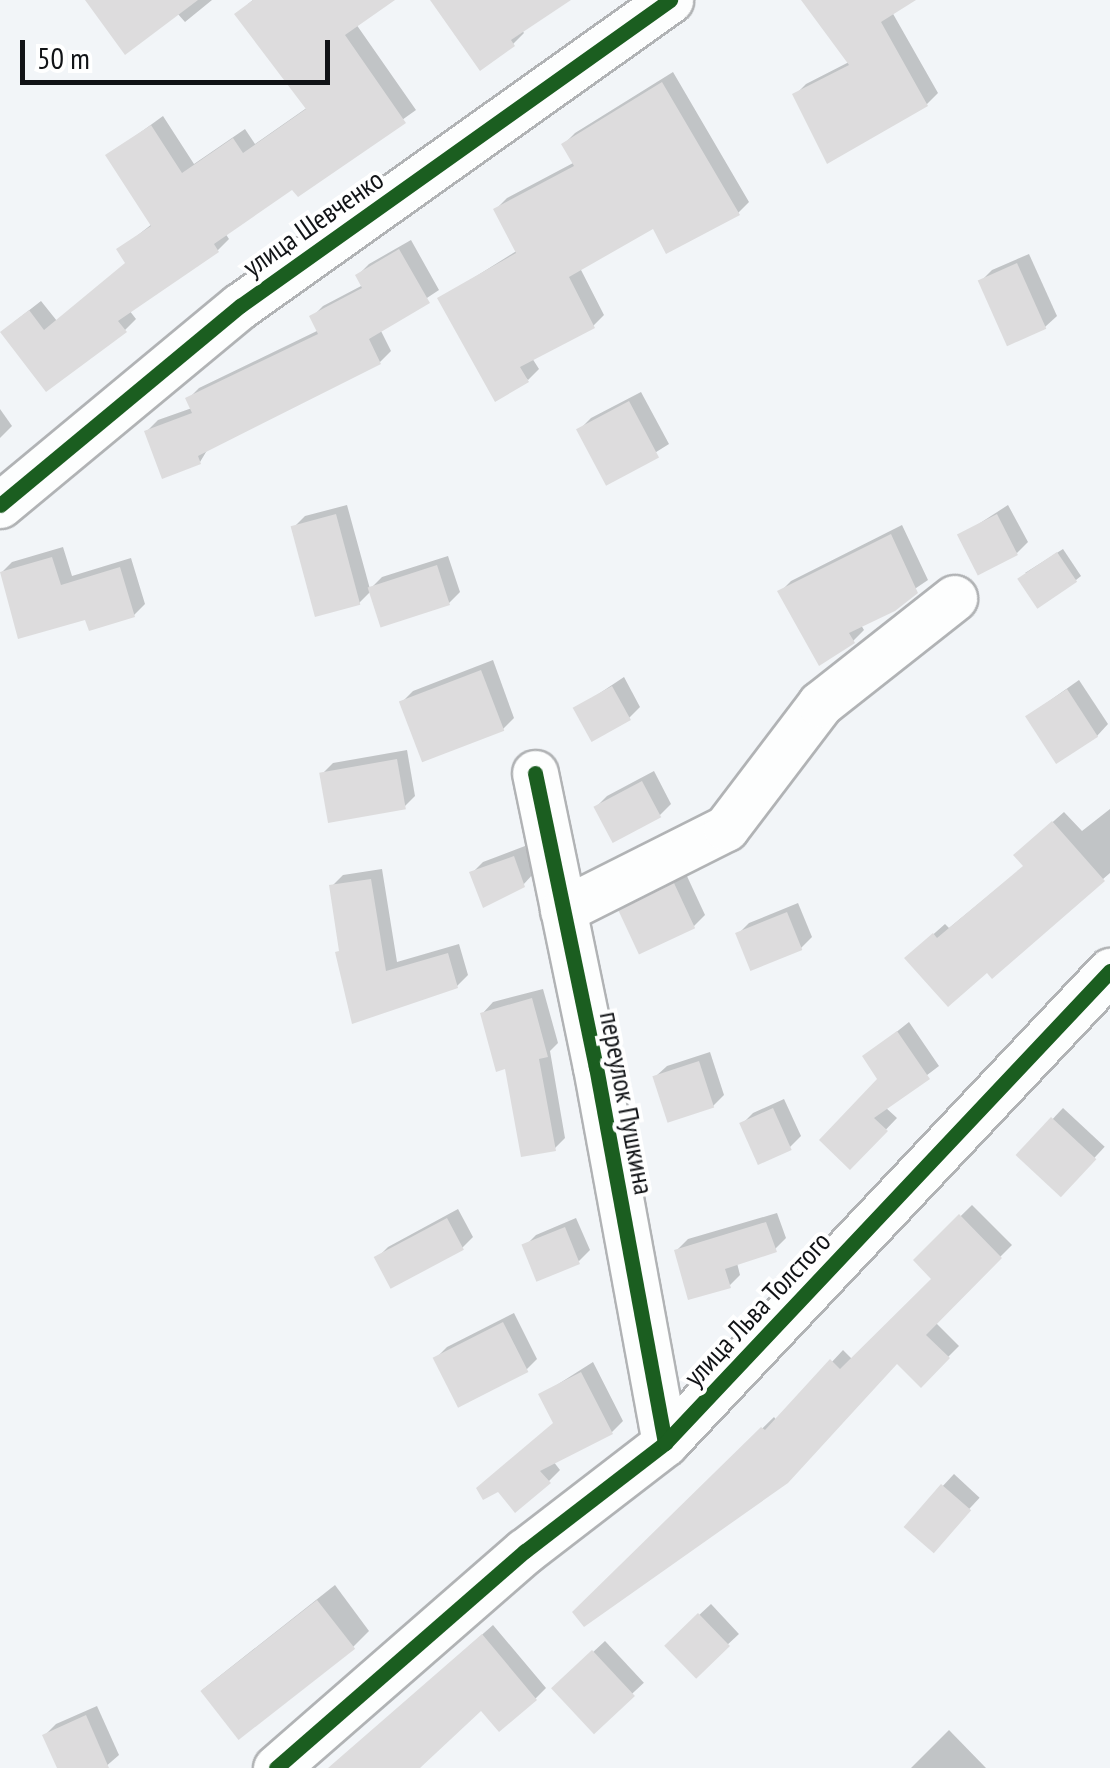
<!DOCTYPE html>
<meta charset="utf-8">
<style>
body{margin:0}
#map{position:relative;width:1110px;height:1768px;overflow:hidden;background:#f2f5f8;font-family:"PT Sans Narrow",sans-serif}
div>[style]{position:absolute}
.shadow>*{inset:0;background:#0003;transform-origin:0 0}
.building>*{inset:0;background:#dddcdd;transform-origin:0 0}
.roads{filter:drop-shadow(2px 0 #b1b3b5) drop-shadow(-2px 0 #b1b3b5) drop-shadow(0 2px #b1b3b5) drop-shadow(0 -2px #b1b3b5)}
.minor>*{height:45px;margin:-22.5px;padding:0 22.5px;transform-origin:22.5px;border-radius:22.5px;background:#fdfefe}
.cycleway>*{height:15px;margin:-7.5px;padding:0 7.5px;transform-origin:7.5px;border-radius:7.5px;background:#1b5e20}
span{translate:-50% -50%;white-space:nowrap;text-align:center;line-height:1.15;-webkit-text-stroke:8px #fff;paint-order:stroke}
.street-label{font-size:28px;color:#111316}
.scale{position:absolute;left:20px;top:40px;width:310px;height:45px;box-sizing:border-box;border:5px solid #111316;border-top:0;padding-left:12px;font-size:30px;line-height:35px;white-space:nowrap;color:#111316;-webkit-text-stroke:8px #fff;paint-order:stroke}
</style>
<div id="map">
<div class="shadow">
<i style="clip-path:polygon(97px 0,212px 0,185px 22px,177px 13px)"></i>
<i style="clip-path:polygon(253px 0,391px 0,356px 24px,416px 110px,298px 194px,293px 186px,225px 233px,229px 239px,218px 250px,129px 310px,136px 319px,125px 330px,47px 388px,14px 322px,41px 301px,57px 321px,128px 262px,119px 250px,152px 224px,108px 156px,163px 116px,194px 164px,245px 129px,255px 144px,308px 107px,248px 4px)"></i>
<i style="clip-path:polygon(433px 0,566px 0,522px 30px,524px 33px,513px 44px)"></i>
<i style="clip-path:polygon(804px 0,909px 0,892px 12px,938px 93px,927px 104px,795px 95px,806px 84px,849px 62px)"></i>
<i style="clip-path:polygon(673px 72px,749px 202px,738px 213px,654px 226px,580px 268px,604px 315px,593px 326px,532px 358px,539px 369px,528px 380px,440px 299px,518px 250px,496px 209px,507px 198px,575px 162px,564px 144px,575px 133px)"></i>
<i style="clip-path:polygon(411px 240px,439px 290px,380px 329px,391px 351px,380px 362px,209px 447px,200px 462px,147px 431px,158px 420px,192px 408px,188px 399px,199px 388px,319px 330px,312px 317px,323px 306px,363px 285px,358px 275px,369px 264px)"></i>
<i style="clip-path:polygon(1029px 254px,1057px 316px,1045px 327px,981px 281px,992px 270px)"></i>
<i style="clip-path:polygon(641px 392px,669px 444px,608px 482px,580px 429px,591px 418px)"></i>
<i style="clip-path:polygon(0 409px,12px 426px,0 438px)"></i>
<i style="clip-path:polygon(347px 505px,370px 589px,382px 577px,448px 556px,460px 592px,449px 603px,371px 591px,359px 603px,293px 528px,305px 516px)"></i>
<i style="clip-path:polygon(1008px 505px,1028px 542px,1017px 553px,960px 536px)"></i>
<i style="clip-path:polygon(902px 525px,928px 580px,861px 625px,864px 630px,853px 641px,780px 592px,791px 581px)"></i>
<i style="clip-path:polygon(63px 547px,72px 576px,131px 558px,145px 604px,134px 615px,87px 616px,1px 573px,12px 562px)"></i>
<i style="clip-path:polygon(1063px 549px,1081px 576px,1076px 580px,1025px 573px)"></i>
<i style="clip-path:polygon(493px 660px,514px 718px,503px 729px,402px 702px,413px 691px)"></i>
<i style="clip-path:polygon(624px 677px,640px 707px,629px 718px,576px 709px)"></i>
<i style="clip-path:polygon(1079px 680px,1108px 724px,1097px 736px,1028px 716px)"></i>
<i style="clip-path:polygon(407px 750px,415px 796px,404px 807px,322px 774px,333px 763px)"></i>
<i style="clip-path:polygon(654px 771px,671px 804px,660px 815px,596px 807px,607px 796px)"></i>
<i style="clip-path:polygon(1110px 809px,1110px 873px,992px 975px,987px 970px,919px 947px,945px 924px,949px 928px,1026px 865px,1028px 844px,1064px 812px,1082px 831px)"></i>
<i style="clip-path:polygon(525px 846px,534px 873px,523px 885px,472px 873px,483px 862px)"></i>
<i style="clip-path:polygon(382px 869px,397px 962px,459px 944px,468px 975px,457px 986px,354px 1021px,332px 886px,343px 875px)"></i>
<i style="clip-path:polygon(686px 874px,705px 915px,694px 926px,622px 912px,633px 901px)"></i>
<i style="clip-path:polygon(798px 903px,812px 937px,801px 948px,738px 934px,749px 923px)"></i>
<i style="clip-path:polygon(543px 989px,558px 1043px,550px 1051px,565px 1138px,554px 1149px,482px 1014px,493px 1002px)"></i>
<i style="clip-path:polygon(909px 1022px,939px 1066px,885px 1107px,897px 1118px,850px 1167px,880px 1079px,865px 1057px)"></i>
<i style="clip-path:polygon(710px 1052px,724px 1095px,713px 1106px,655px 1077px,667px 1066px)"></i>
<i style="clip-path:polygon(784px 1099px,801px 1136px,790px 1147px,742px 1124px,753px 1113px)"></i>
<i style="left:1063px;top:1108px;width:57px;height:64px;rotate:43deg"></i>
<i style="clip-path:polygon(972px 1205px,1012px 1245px,935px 1322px,959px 1346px,921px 1384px,898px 1361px,587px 1601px,774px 1417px,777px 1421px,843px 1350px,853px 1360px,934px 1279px,916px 1260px)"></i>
<i style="clip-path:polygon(458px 1209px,473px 1237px,462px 1248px,377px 1258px,388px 1247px)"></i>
<i style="clip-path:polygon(777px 1213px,786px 1238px,775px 1249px,737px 1263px,740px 1275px,729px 1286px,677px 1250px,688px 1239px)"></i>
<i style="clip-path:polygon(576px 1218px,590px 1250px,579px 1261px,525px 1246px,536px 1235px)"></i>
<i style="clip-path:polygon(514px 1313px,537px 1359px,526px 1370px,436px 1358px,447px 1347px)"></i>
<i style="clip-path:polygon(593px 1362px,623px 1421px,612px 1432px,553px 1461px,560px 1470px,549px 1481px,498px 1489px,556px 1423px,541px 1395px)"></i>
<i style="left:954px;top:1474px;width:35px;height:71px;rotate:43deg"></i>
<i style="clip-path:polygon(335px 1585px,369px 1631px,353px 1647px,202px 1690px)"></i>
<i style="left:711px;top:1604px;width:41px;height:61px;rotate:47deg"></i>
<i style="clip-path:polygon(493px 1625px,546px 1688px,536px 1698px,499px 1729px,481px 1707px,416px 1768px,331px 1768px)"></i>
<i style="left:605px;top:1641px;width:57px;height:69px;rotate:47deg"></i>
<i style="clip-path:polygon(97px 1706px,119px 1755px,104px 1768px,59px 1768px,45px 1735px,56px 1724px)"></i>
<i style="clip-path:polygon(949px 1730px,986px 1768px,911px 1768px)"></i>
</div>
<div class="building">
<i style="clip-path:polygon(85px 0,198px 0,125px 55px)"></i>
<i style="clip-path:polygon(253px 0,395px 0,345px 35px,406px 123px,298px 197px,292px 190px,214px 244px,219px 252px,118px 321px,127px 332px,46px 392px,0 332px,29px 310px,44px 330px,125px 263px,116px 249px,151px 226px,105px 155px,151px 125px,182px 173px,233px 138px,243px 153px,306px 109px,234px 14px)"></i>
<i style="clip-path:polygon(430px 0,571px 0,511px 40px,515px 46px,480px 71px)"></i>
<i style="clip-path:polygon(801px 0,916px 0,881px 22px,928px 106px,827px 164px,792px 94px,849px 65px)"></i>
<i style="clip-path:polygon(662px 82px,740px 215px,666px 254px,653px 229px,569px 277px,595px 328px,520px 367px,529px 382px,495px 402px,437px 298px,516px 253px,493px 209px,574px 166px,561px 144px)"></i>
<i style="clip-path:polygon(399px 249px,430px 303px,369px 339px,381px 364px,198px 456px,201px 464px,162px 479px,144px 431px,192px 413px,185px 398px,318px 334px,309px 316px,362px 288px,355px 275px)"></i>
<i style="left:1017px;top:263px;width:72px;height:43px;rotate:66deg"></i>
<i style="left:629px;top:401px;width:64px;height:60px;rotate:62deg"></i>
<i style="left:336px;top:514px;width:94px;height:47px;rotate:75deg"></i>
<i style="left:997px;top:514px;width:46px;height:45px;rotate:63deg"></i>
<i style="clip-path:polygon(891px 534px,918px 593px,895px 611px,849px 633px,855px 643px,819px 666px,777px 591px)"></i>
<i style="left:1057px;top:552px;width:36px;height:48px;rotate:56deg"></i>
<i style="clip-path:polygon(52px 557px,61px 585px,120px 567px,135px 617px,89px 631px,85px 620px,18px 639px,0 572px)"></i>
<i style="left:437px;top:565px;width:42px;height:73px;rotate:72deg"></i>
<i style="left:481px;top:670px;width:65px;height:88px;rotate:69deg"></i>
<i style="left:612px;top:686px;width:39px;height:45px;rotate:61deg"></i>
<i style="left:1067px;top:689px;width:57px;height:50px;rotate:57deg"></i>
<i style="left:397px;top:759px;width:51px;height:79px;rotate:80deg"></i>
<i style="left:642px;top:781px;width:41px;height:55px;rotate:62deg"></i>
<i style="clip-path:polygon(1052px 821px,1105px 881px,992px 979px,987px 973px,948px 1007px,904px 958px,933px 933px,937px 938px,1023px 866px,1013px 855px)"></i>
<i style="clip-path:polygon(514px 856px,525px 887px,483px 908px,469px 872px)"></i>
<i style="clip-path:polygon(371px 879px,386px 971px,448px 953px,458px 988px,352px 1024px,335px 952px,339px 951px,329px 885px)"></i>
<i style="left:674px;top:883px;width:50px;height:62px;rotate:65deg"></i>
<i style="left:787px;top:912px;width:41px;height:56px;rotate:68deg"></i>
<i style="clip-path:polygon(532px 998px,548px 1057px,539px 1059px,556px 1151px,521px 1157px,505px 1069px,496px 1072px,480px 1013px)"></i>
<i style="clip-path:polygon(897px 1031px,930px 1079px,874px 1118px,888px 1131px,850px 1170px,819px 1140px,877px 1079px,862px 1056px)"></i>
<i style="left:699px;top:1061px;width:49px;height:49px;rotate:72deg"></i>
<i style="left:773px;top:1108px;width:46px;height:37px;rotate:66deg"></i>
<i style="left:1051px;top:1117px;width:62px;height:52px;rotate:43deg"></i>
<i style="clip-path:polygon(959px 1214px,1002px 1258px,926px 1335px,950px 1358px,921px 1388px,897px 1364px,788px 1483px,584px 1627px,572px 1612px,761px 1427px,765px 1430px,830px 1359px,840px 1369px,931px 1279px,913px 1260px)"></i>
<i style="left:447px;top:1218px;width:36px;height:83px;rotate:62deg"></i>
<i style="clip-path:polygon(766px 1222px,777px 1252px,725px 1269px,731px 1288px,688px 1300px,674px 1250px)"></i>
<i style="left:565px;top:1227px;width:40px;height:47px;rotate:68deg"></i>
<i style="left:503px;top:1322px;width:56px;height:79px;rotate:63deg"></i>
<i style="clip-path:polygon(581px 1372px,613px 1434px,540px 1471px,551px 1483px,515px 1513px,498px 1492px,483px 1500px,476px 1488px,553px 1423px,538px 1394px)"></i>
<i style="left:941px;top:1484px;width:40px;height:57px;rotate:41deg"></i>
<i style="left:317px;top:1600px;width:62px;height:148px;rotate:52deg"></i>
<i style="left:698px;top:1613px;width:46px;height:47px;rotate:46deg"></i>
<i style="clip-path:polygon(482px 1634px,537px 1700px,499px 1732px,481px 1711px,420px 1768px,328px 1768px)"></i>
<i style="left:592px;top:1650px;width:63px;height:56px;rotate:47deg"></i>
<i style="clip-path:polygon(86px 1715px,109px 1768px,57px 1768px,42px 1735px)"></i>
</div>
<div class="roads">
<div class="minor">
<i style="left:0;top:505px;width:312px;rotate:-39.7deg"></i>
<i style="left:240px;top:306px;width:528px;rotate:-35.44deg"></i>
<i style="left:535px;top:773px;width:300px;rotate:78.3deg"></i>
<i style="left:596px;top:1067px;width:382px;rotate:79.6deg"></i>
<i style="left:563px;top:910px;width:182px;rotate:-26.7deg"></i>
<i style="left:726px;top:828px;width:156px;rotate:-52.8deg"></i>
<i style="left:820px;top:704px;width:171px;rotate:-38.3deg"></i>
<i style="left:276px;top:1768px;width:330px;rotate:-41.1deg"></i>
<i style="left:525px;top:1551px;width:177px;rotate:-37.6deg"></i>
<i style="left:665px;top:1443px;width:649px;rotate:-46.69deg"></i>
</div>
</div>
<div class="cycleway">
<i style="left:0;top:505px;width:312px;rotate:-39.7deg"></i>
<i style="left:240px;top:306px;width:528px;rotate:-35.44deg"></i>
<i style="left:535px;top:773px;width:300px;rotate:78.3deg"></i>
<i style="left:596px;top:1067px;width:382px;rotate:79.6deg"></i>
<i style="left:276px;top:1768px;width:330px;rotate:-41.1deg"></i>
<i style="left:525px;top:1551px;width:177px;rotate:-37.6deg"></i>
<i style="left:665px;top:1443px;width:649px;rotate:-46.69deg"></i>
</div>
<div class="street-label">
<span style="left:313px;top:223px;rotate:-35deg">улица Шевченко</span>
<span style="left:627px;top:1103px;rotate:79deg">переулок Пушкина</span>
<span style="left:757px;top:1309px;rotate:-47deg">улица Льва Толстого</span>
</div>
<div class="scale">50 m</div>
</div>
